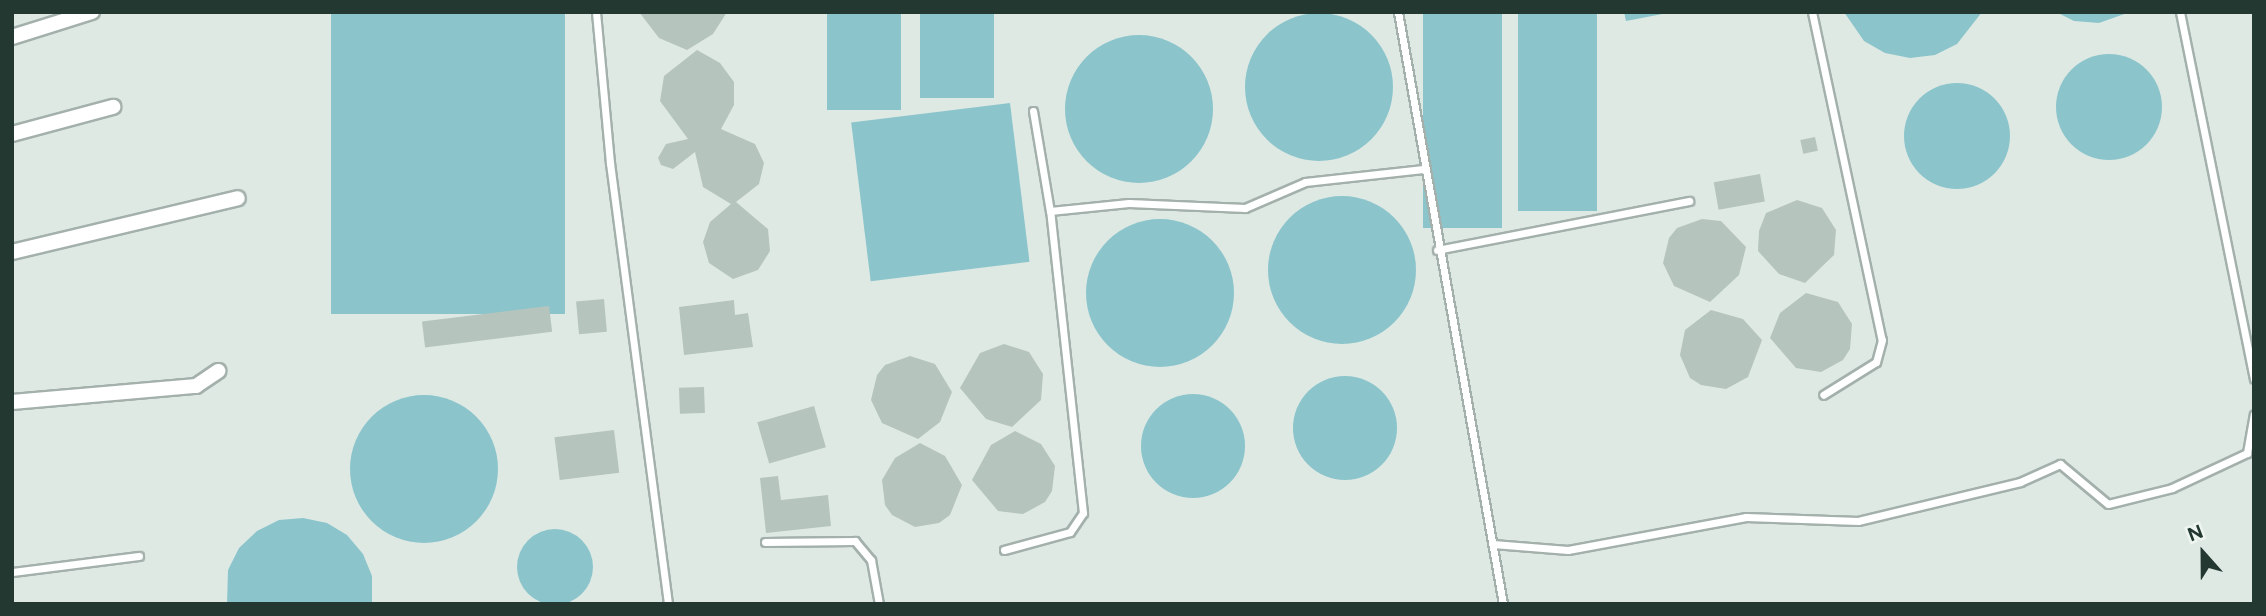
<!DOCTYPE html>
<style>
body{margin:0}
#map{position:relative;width:2266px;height:616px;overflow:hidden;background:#dfe9e4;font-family:Figtree,sans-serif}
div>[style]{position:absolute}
.water>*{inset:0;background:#8bc5cb;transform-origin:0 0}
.round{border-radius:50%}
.building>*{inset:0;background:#b5c4bd;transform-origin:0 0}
.roads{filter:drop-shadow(2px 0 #a3b0ab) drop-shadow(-2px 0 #a3b0ab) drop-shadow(0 2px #a3b0ab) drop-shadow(0 -2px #a3b0ab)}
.lane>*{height:7px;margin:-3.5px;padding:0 3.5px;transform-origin:3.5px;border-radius:3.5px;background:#fff}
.street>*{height:14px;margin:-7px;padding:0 7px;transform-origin:7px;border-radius:7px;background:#fff}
span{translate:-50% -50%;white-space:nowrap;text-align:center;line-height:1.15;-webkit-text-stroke:5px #eff6f2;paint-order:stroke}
.frame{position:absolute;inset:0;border:14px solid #223831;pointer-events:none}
.north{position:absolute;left:2168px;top:518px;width:70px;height:70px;-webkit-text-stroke:5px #eff6f2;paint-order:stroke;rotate:339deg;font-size:19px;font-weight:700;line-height:28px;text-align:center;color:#223831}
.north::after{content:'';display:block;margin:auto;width:24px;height:32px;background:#223831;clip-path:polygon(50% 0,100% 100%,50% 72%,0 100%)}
</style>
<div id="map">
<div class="water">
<i style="left:331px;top:12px;width:234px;height:302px"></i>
<i style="left:827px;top:12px;width:74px;height:98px"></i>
<i style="left:920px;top:12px;width:74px;height:86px"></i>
<i style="left:1423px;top:12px;width:79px;height:216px"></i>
<i style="left:1518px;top:12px;width:79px;height:199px"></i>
<i style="clip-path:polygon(1624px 12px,1673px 12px,1626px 21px)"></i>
<i style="clip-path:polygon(1844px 12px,1982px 12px,1957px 44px,1935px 55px,1910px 58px,1885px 53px,1864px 41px)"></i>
<i style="clip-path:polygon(2056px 12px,2130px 12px,2099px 23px,2074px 21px)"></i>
<i class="round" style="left:1245px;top:13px;width:148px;height:148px"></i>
<i class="round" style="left:1065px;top:35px;width:148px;height:148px"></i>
<i class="round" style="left:2056px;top:54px;width:106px;height:106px"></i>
<i class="round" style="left:1904px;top:83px;width:106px;height:106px"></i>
<i style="left:1010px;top:103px;width:160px;height:160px;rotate:83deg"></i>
<i class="round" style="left:1268px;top:196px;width:148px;height:148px"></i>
<i class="round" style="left:1086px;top:219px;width:148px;height:148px"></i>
<i class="round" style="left:1293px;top:376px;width:104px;height:104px"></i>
<i class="round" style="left:1141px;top:394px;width:104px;height:104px"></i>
<i class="round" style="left:350px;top:395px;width:148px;height:148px"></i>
<i style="clip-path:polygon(303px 518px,327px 523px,347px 535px,363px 554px,372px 576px,372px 604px,227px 604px,228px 570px,239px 548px,257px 531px,279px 520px)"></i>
<i class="round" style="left:517px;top:529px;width:76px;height:76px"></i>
</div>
<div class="building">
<i style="clip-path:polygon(639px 12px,727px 12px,713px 34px,687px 50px,659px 38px)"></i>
<i style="clip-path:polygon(697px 50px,720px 63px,734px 82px,734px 105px,721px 129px,755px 144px,764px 163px,759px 184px,736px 202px,768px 229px,770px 251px,758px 270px,733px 279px,709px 263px,703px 242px,710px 222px,731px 204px,703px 187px,695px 152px,673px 169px,661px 165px,658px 158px,666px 144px,688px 139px,660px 101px,664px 76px)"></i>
<i style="left:1815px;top:137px;width:14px;height:15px;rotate:78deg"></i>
<i style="left:1760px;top:174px;width:28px;height:47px;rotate:80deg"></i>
<i style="clip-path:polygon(1797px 200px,1822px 208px,1836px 230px,1834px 255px,1805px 283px,1779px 274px,1758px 251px,1759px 231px,1766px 213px)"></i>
<i style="clip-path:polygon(1702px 219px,1721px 221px,1746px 247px,1739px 275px,1710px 302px,1674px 286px,1663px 263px,1669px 238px,1677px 228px)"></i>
<i style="clip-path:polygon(1806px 293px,1838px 302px,1852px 324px,1850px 349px,1843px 360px,1821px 372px,1796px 368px,1770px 338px,1780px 313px)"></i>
<i style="left:604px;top:299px;width:33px;height:28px;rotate:85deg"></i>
<i style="clip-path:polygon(734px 300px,735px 315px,748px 313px,753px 347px,684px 355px,679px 307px)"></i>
<i style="left:549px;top:306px;width:26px;height:128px;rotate:83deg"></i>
<i style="clip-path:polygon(1711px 310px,1743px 319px,1762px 340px,1748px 377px,1726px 389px,1701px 385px,1690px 378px,1680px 355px,1685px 330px)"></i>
<i style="clip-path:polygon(1004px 344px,1029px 352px,1043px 374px,1041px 400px,1012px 427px,986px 419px,960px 388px,980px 353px)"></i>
<i style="clip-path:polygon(910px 356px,935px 364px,952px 392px,940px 422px,918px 439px,882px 423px,871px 400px,877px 375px,885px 365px)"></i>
<i style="left:704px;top:387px;width:26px;height:25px;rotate:88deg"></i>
<i style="left:814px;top:406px;width:43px;height:59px;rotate:74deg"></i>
<i style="left:614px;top:430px;width:43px;height:60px;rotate:83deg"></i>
<i style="clip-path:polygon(1015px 431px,1041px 444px,1055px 466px,1052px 491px,1045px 502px,1023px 514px,998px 511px,972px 480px,991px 445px)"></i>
<i style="clip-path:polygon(920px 443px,945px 456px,962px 485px,950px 515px,939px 523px,915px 527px,892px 515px,885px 505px,882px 480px,895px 458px)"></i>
<i style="clip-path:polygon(778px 476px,781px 500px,828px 495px,831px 526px,766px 533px,760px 478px)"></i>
</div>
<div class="roads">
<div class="lane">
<i style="left:596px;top:12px;width:152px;rotate:84.7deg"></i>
<i style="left:610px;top:163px;width:445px;rotate:82.5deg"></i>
<i style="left:1398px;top:12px;width:601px;rotate:79.94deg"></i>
<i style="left:1812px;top:12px;width:335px;rotate:78deg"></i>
<i style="left:1882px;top:340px;width:23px;rotate:105deg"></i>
<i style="left:1876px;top:362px;width:62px;rotate:148.1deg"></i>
<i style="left:2180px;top:12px;width:374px;rotate:78.6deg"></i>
<i style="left:1033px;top:111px;width:101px;rotate:80.4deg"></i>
<i style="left:1050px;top:211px;width:79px;rotate:-5.8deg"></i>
<i style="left:1129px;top:203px;width:116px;rotate:2.5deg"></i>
<i style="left:1245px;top:208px;width:65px;rotate:-23.4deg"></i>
<i style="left:1305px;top:182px;width:119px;rotate:-6.3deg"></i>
<i style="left:1437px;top:250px;width:257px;rotate:-11deg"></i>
<i style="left:765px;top:542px;width:90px;rotate:-0.6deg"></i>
<i style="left:855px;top:541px;width:25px;rotate:50deg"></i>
<i style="left:871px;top:560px;width:45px;rotate:79.7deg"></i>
<i style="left:1493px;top:544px;width:75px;rotate:4.6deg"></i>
<i style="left:1568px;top:550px;width:181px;rotate:-10.5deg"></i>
<i style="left:1746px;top:517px;width:112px;rotate:2deg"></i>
<i style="left:1858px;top:521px;width:167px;rotate:-13.5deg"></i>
<i style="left:2020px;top:482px;width:44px;rotate:-24.2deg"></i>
<i style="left:2060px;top:464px;width:62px;rotate:39.8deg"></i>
<i style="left:2108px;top:504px;width:66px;rotate:-14deg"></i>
<i style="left:2172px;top:488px;width:83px;rotate:-25deg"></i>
<i style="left:2247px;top:453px;width:39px;rotate:-80deg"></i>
<i style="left:1004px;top:550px;width:68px;rotate:-15.3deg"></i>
<i style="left:1070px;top:532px;width:23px;rotate:-56deg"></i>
<i style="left:1083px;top:513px;width:304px;rotate:-96.2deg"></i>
<i style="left:12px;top:572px;width:128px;rotate:-7.2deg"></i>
</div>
<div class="street">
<i style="left:12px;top:37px;width:84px;rotate:-17.4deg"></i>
<i style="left:12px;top:134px;width:105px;rotate:-15deg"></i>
<i style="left:12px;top:252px;width:232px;rotate:-13.4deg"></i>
<i style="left:12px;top:402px;width:185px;rotate:-5deg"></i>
<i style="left:196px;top:386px;width:27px;rotate:-34deg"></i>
</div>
</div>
<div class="frame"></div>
<div class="north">N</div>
</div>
